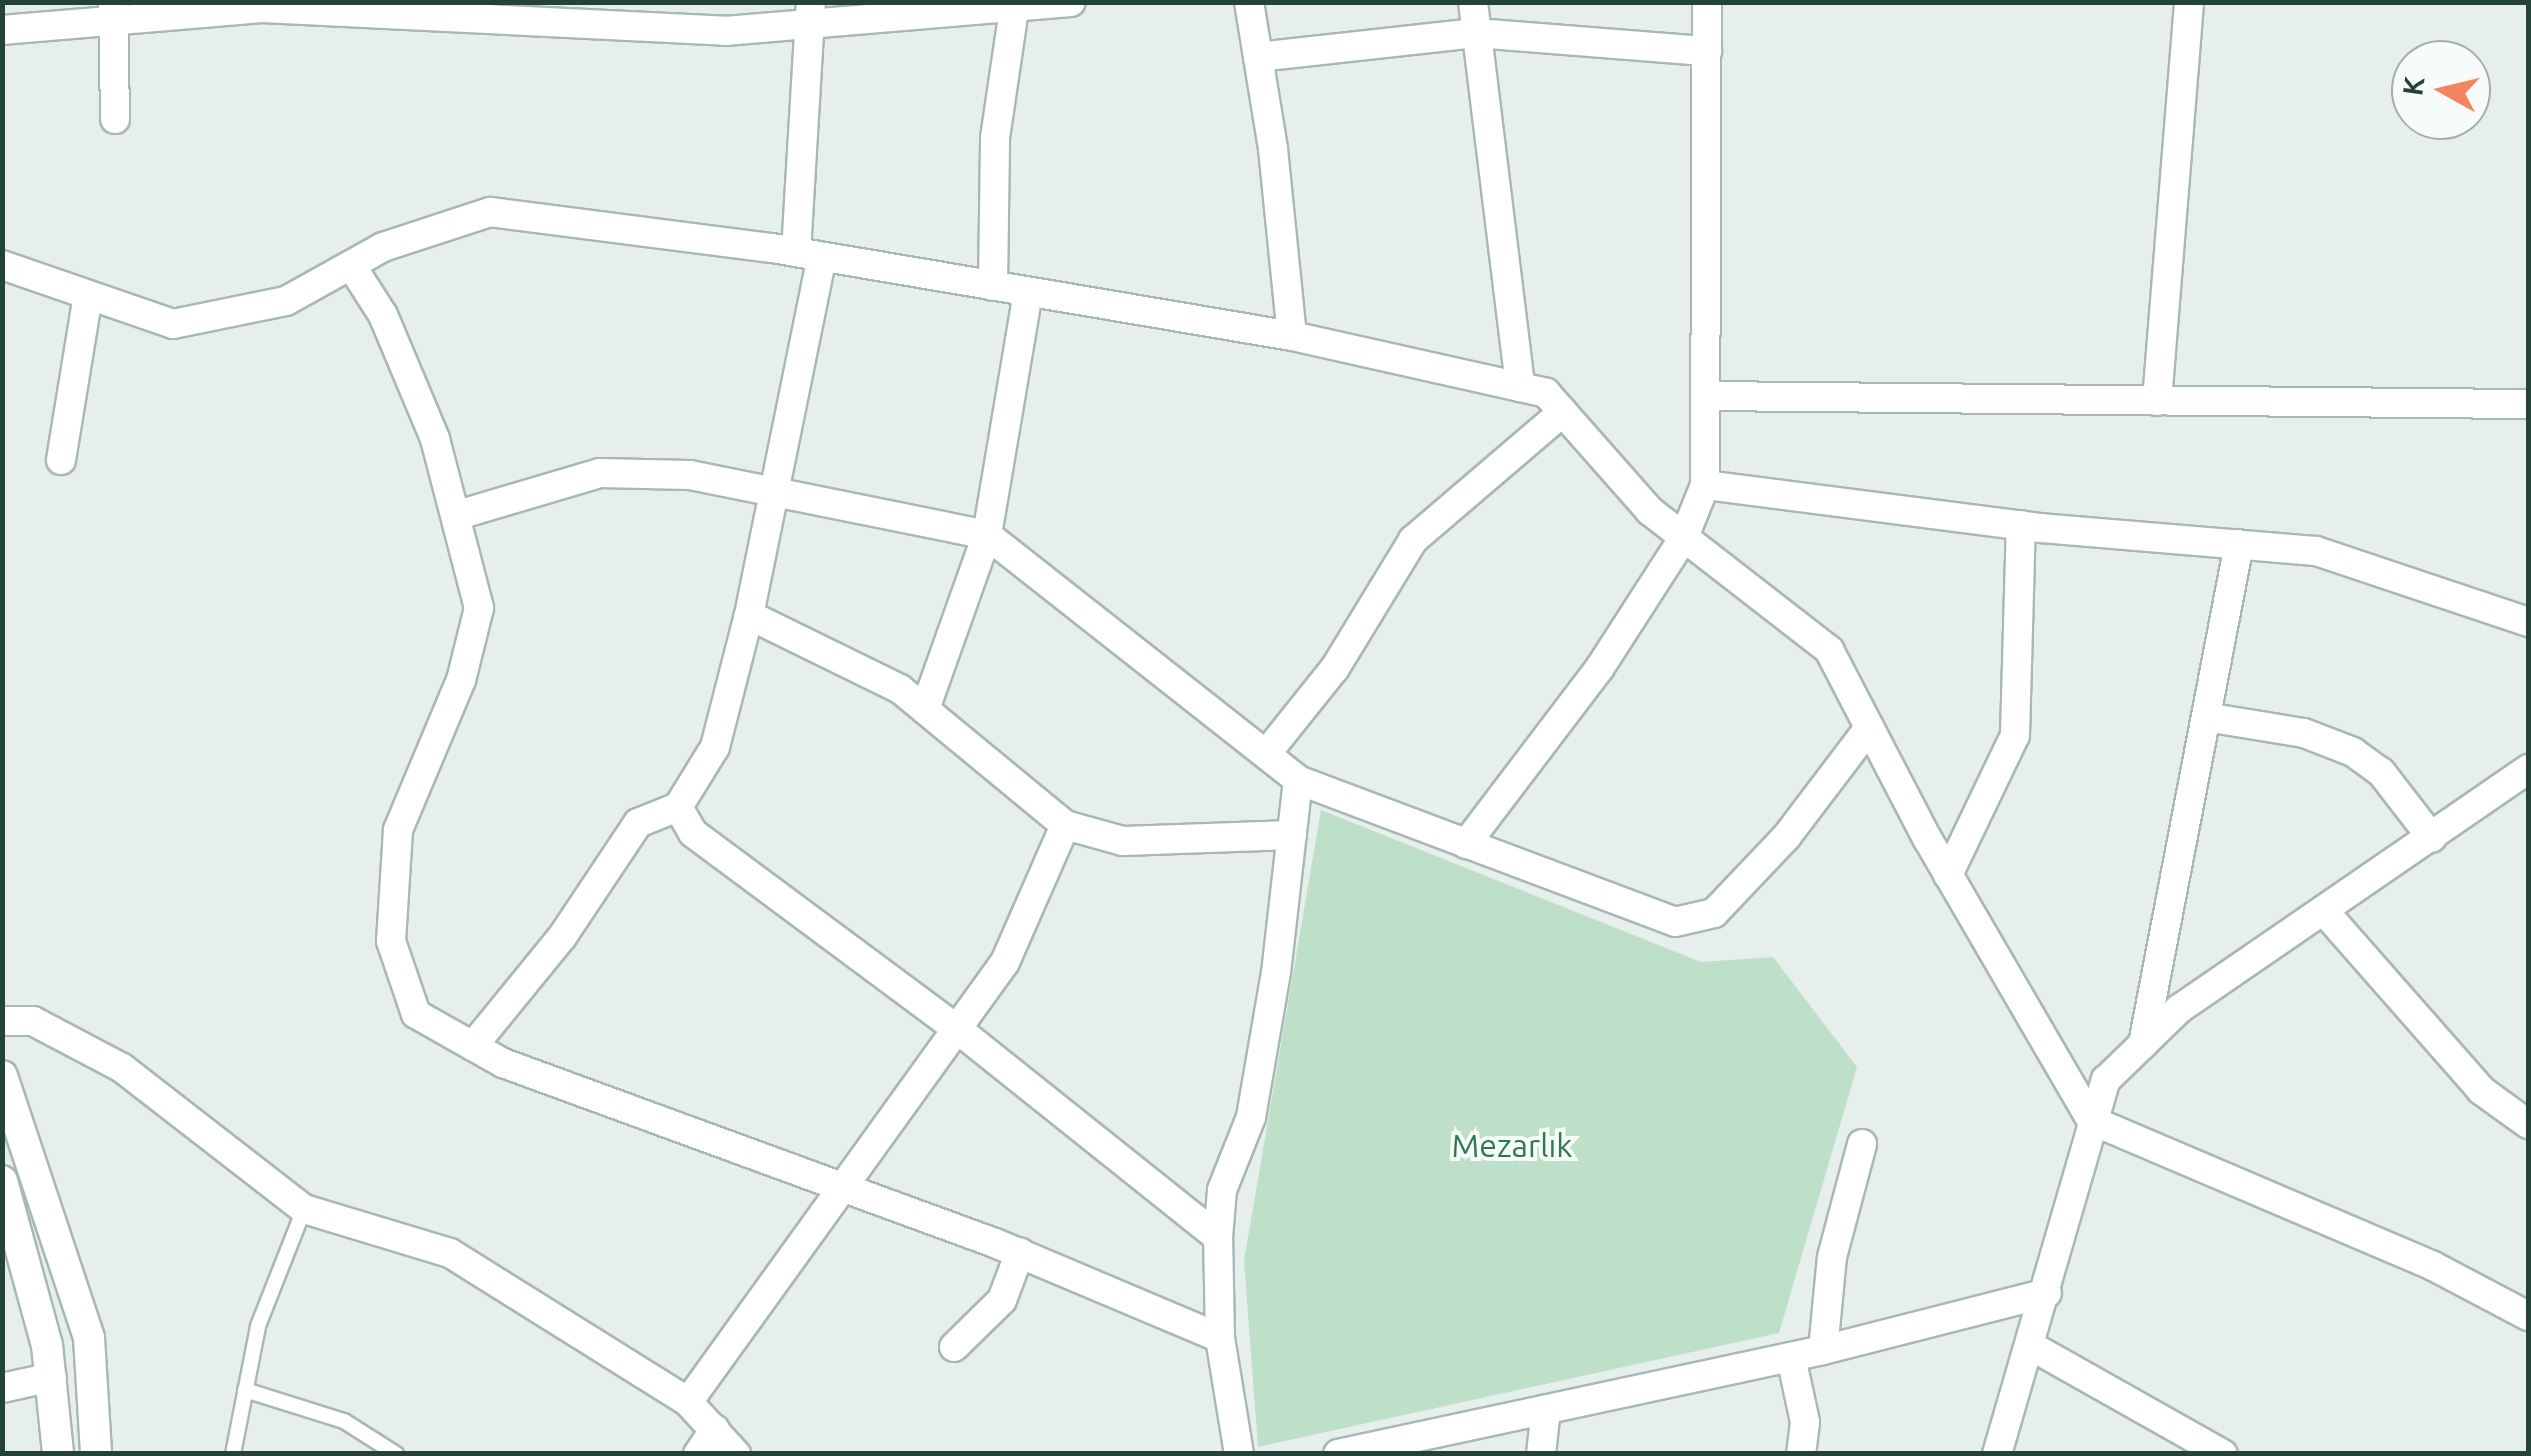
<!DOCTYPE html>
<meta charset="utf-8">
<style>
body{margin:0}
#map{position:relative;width:2531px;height:1456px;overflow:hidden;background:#e6efeb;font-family:Ubuntu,sans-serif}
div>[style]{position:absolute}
.green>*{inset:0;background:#bfe0c8}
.roads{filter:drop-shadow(2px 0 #a8b8b2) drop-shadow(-2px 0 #a8b8b2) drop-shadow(0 2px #a8b8b2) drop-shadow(0 -2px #a8b8b2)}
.service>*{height:14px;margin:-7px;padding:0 7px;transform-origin:7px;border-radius:7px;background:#fff}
.minor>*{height:28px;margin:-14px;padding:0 14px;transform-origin:14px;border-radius:14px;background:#fff}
.secondary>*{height:30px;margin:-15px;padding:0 15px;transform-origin:15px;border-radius:15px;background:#fff}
span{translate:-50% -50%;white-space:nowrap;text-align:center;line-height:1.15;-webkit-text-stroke:8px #f7fbf9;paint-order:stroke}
.park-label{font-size:32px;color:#2d7a4b}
.frame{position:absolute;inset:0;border:5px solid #24423a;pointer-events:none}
.north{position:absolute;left:2391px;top:40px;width:100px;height:100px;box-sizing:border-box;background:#f7fbf9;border:2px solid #a3b1ad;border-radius:50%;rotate:278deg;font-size:28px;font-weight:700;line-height:40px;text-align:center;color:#24423a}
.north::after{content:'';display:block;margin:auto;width:35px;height:45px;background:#f4845f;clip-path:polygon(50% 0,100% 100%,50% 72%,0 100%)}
</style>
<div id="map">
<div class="green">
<i style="clip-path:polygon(1321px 810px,1701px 962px,1773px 957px,1857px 1067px,1779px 1333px,1258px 1447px,1244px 1261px)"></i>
</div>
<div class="roads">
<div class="service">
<i style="left:245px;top:1390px;width:104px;rotate:17.4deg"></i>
<i style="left:344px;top:1421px;width:62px;rotate:32.4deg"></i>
<i style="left:233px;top:1454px;width:130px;rotate:-78.9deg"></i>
<i style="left:258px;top:1326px;width:126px;rotate:-68.5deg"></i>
</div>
<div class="minor">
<i style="left:113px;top:2px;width:117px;rotate:89deg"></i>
<i style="left:1249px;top:2px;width:149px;rotate:80.7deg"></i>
<i style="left:1273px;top:149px;width:188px;rotate:84.2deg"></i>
<i style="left:1473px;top:2px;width:388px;rotate:83deg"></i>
<i style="left:2px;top:30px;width:261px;rotate:-4.8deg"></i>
<i style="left:262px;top:8px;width:464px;rotate:2.8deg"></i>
<i style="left:725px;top:31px;width:347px;rotate:-4.8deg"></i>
<i style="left:1258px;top:57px;width:219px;rotate:-6.3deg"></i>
<i style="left:1476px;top:33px;width:232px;rotate:4.5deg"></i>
<i style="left:796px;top:252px;width:250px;rotate:-86.6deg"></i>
<i style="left:2px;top:265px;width:181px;rotate:19deg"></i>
<i style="left:173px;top:324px;width:115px;rotate:-11.5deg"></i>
<i style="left:286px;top:301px;width:111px;rotate:-29.1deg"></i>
<i style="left:383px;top:247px;width:113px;rotate:-18.1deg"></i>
<i style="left:490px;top:212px;width:284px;rotate:7.3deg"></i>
<i style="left:772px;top:248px;width:527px;rotate:9.61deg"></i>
<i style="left:1292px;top:336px;width:260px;rotate:12.6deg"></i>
<i style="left:1546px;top:393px;width:157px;rotate:48.6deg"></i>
<i style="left:1650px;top:511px;width:227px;rotate:37.8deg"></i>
<i style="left:1829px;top:650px;width:212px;rotate:62.5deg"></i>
<i style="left:1927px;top:838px;width:326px;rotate:59.8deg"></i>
<i style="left:2091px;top:1120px;width:372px;rotate:23.1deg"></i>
<i style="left:2433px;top:1266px;width:107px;rotate:27.8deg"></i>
<i style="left:351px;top:265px;width:59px;rotate:57.4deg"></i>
<i style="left:383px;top:315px;width:134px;rotate:67.2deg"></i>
<i style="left:435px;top:439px;width:175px;rotate:75.4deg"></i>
<i style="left:479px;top:608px;width:74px;rotate:104deg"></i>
<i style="left:461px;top:680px;width:163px;rotate:112.8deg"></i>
<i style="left:398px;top:830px;width:111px;rotate:93.6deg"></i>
<i style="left:391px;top:941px;width:77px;rotate:71.1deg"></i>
<i style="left:416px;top:1014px;width:100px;rotate:29.4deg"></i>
<i style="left:503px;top:1063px;width:524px;rotate:20.1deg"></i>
<i style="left:995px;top:1243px;width:244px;rotate:22.9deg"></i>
<i style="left:993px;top:286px;width:148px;rotate:-89.2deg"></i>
<i style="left:995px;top:138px;width:137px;rotate:-81.6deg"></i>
<i style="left:1705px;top:396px;width:823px;rotate:0.56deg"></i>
<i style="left:2157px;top:401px;width:400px;rotate:-85.4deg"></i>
<i style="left:61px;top:460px;width:167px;rotate:-80.7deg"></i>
<i style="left:1705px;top:485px;width:339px;rotate:7.3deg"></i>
<i style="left:2041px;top:528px;width:276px;rotate:4.8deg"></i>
<i style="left:2316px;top:551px;width:224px;rotate:18.5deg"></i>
<i style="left:458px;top:515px;width:148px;rotate:-16.5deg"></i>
<i style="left:600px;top:473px;width:90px;rotate:1.3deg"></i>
<i style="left:690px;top:475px;width:303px;rotate:11.4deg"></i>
<i style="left:987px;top:535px;width:396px;rotate:38.2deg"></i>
<i style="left:1298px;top:780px;width:403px;rotate:20.6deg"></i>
<i style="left:1675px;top:922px;width:40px;rotate:-13deg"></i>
<i style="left:1714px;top:913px;width:106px;rotate:-46.5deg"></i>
<i style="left:1787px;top:836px;width:136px;rotate:-52.8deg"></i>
<i style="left:749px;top:615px;width:168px;rotate:26.1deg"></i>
<i style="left:900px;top:689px;width:214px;rotate:39.5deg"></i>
<i style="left:1065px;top:825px;width:60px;rotate:15.4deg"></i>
<i style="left:1123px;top:841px;width:169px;rotate:-2deg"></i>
<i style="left:925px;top:709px;width:185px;rotate:-70.4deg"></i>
<i style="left:987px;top:535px;width:246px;rotate:-80.4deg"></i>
<i style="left:2206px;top:717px;width:99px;rotate:9.3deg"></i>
<i style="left:2304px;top:733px;width:53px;rotate:21.2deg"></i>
<i style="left:2353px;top:752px;width:34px;rotate:36deg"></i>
<i style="left:2381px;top:772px;width:83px;rotate:52.3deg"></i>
<i style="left:1266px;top:754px;width:110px;rotate:-51.3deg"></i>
<i style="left:1335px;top:668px;width:150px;rotate:-58.6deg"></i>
<i style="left:1413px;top:540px;width:197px;rotate:-40.5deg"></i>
<i style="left:678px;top:807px;width:30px;rotate:60deg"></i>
<i style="left:693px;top:833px;width:327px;rotate:36.6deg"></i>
<i style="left:956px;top:1028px;width:335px;rotate:38.6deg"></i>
<i style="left:1466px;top:844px;width:220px;rotate:-52.8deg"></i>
<i style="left:1599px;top:669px;width:157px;rotate:-57.2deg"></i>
<i style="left:1684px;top:537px;width:56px;rotate:-68deg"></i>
<i style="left:1705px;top:485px;width:483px;rotate:-89.8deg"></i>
<i style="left:1948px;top:875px;width:155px;rotate:-64.4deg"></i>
<i style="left:2015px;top:735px;width:210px;rotate:-88.4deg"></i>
<i style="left:2324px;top:911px;width:238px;rotate:48.7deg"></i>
<i style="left:2481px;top:1090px;width:58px;rotate:35.9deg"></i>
<i style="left:2px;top:1021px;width:31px"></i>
<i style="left:33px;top:1021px;width:101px;rotate:27.8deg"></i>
<i style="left:122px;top:1068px;width:230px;rotate:37.8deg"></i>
<i style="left:304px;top:1209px;width:152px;rotate:16.8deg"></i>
<i style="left:450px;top:1253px;width:281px;rotate:32deg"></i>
<i style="left:688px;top:1402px;width:71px;rotate:47.3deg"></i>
<i style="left:2143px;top:1044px;width:509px;rotate:-79.13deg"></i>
<i style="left:473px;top:1046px;width:141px;rotate:-50.8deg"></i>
<i style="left:562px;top:937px;width:137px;rotate:-56.3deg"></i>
<i style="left:638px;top:823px;width:43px;rotate:-21.8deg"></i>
<i style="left:678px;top:807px;width:70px;rotate:-58.3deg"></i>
<i style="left:715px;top:747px;width:136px;rotate:-75.6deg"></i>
<i style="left:749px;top:615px;width:365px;rotate:-78.5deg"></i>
<i style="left:2031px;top:1346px;width:220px;rotate:29.4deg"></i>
<i style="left:954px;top:1347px;width:67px;rotate:-44.4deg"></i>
<i style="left:1002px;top:1300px;width:51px;rotate:-69.4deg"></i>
<i style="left:1823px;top:1350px;width:93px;rotate:-84.5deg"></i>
<i style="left:1832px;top:1257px;width:117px;rotate:-75.1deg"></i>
<i style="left:1791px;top:1357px;width:66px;rotate:77.8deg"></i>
<i style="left:1805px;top:1422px;width:32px;rotate:97deg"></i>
<i style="left:2px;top:1388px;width:51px;rotate:-12.4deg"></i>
<i style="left:688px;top:1402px;width:542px;rotate:-54.23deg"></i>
<i style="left:1005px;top:962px;width:150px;rotate:-66.3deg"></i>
<i style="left:698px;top:1454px;width:30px;rotate:-56deg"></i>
<i style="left:1239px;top:1454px;width:118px;rotate:-99.3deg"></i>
<i style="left:1220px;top:1338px;width:101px;rotate:-91.1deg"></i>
<i style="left:1218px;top:1237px;width:47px;rotate:-85.1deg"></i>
<i style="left:1222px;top:1190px;width:79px;rotate:-68.3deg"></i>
<i style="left:1251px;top:1117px;width:146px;rotate:-80.2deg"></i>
<i style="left:1276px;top:973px;width:194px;rotate:-83.5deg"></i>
<i style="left:1338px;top:1454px;width:496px;rotate:-12.1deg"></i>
<i style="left:1823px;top:1350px;width:231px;rotate:-14.3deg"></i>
<i style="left:1541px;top:1454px;width:45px;rotate:-83.7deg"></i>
<i style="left:1997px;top:1454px;width:390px;rotate:-73.8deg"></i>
<i style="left:2106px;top:1080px;width:102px;rotate:-44.2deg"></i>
<i style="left:2179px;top:1009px;width:424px;rotate:-34.5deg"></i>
</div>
<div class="secondary">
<i style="left:2px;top:1076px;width:276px;rotate:71.6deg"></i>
<i style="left:89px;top:1338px;width:116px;rotate:86.5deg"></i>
<i style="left:2px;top:1181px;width:170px;rotate:74.7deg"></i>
<i style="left:47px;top:1345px;width:110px;rotate:84.2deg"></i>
</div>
</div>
<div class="park-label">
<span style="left:1512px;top:1145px">Mezarlık</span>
</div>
<div class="frame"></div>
<div class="north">K</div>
</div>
